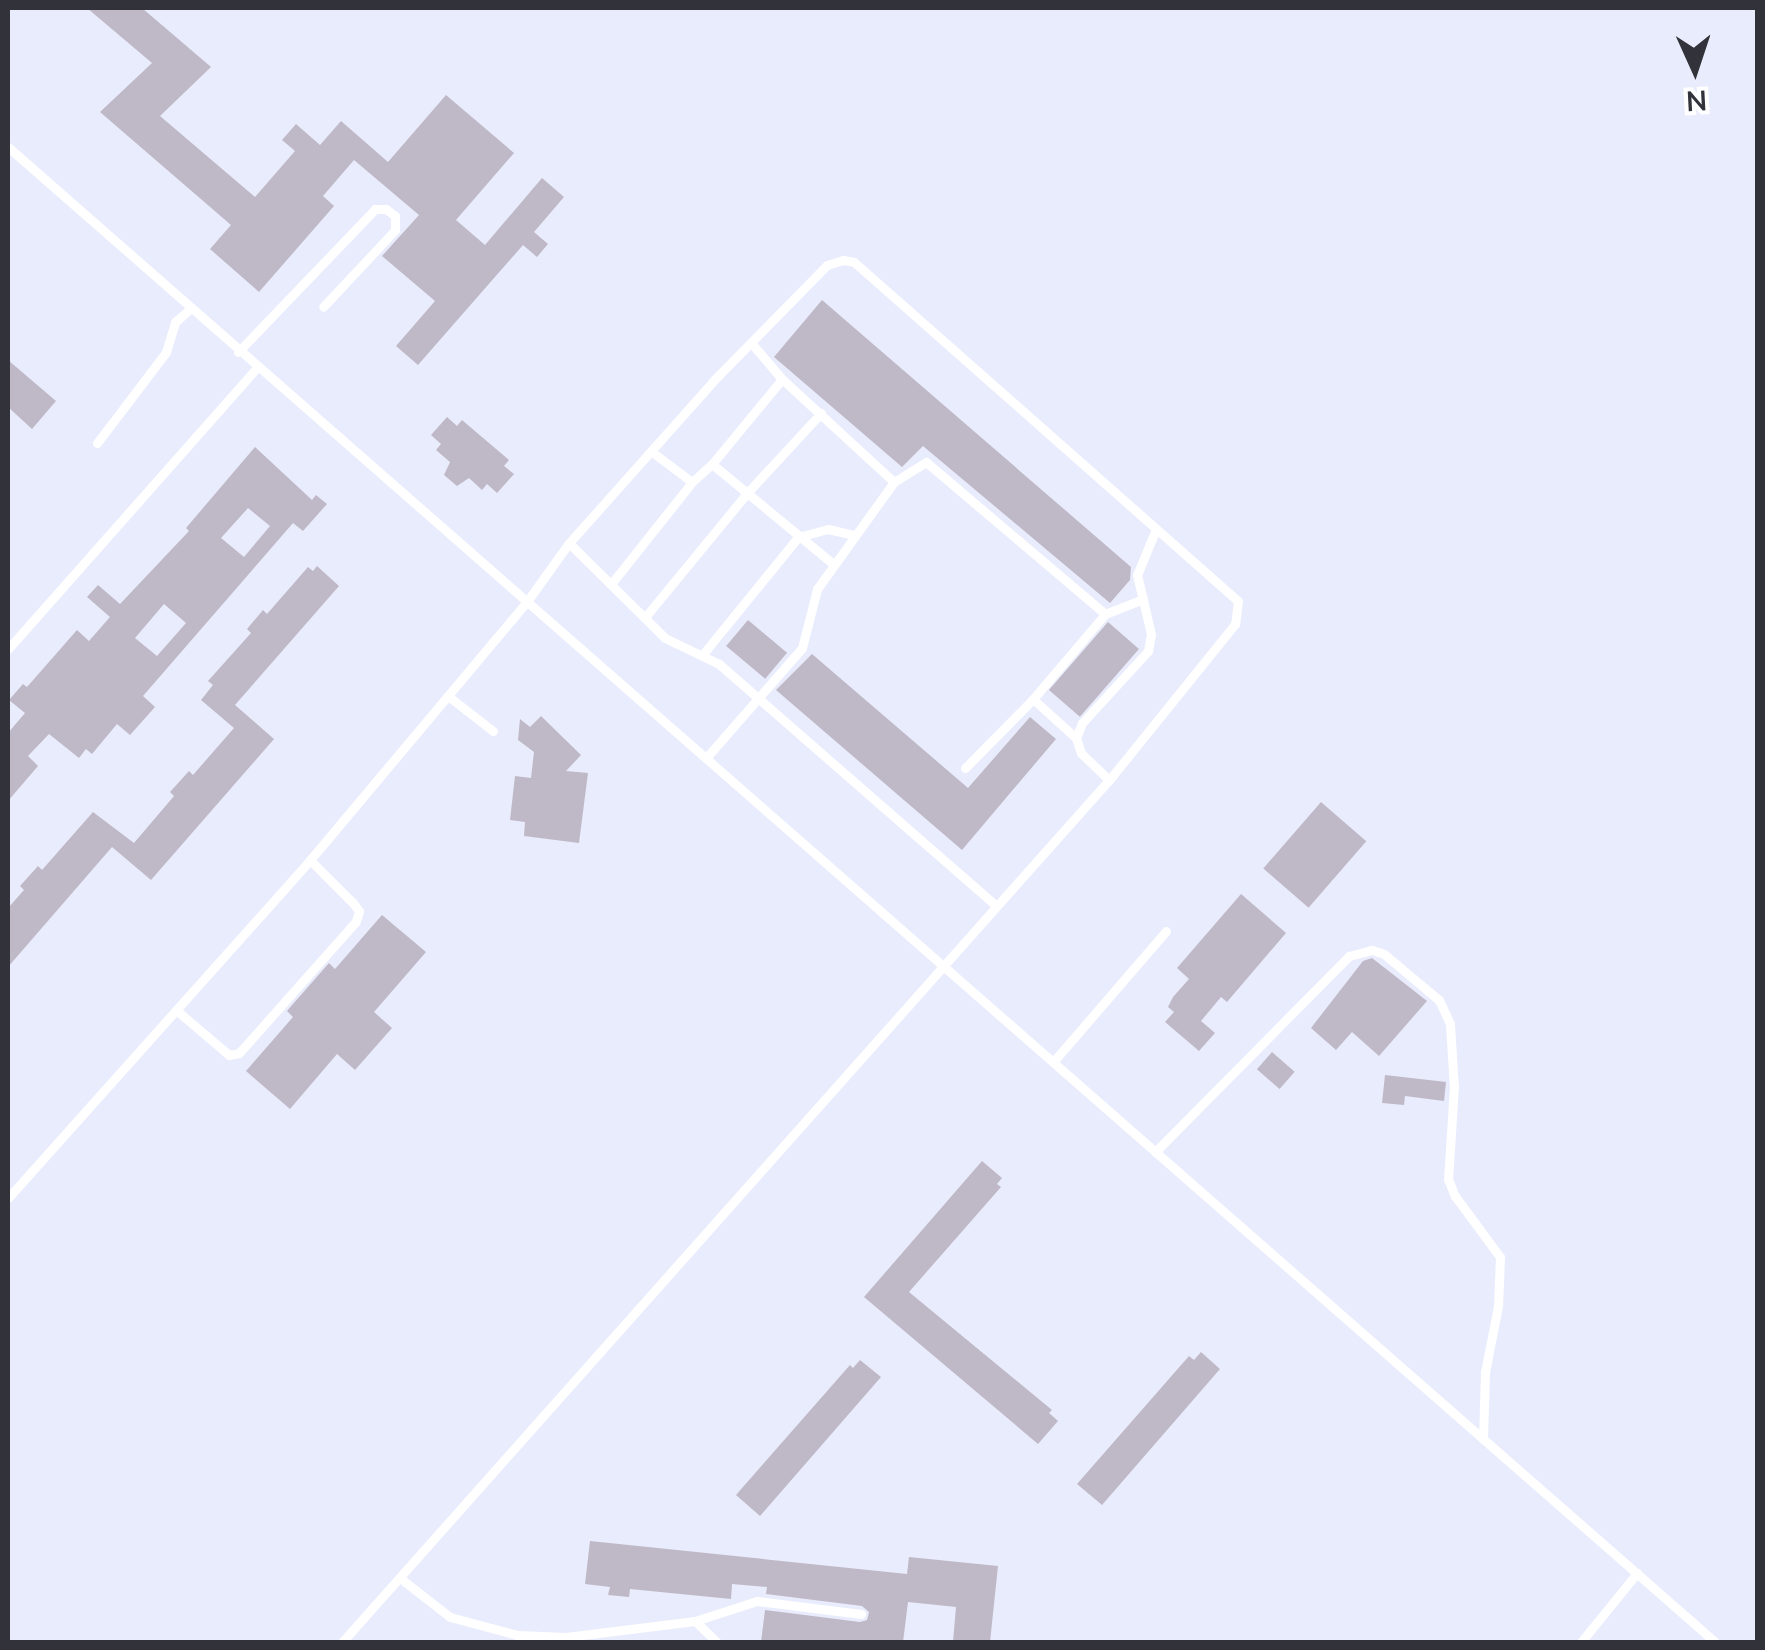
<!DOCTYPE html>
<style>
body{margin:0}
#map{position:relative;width:1765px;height:1650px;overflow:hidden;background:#e9ecfc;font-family:"Nunito Sans",sans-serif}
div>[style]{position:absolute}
.building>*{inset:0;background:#bfb8c7;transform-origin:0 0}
.service>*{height:9px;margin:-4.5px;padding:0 4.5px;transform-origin:4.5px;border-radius:4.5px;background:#fff}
span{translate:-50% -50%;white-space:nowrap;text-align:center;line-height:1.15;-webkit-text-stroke:10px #fff;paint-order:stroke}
.frame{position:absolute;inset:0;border:10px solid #32333a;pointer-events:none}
.north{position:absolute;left:1645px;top:20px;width:100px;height:100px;-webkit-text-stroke:8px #fff;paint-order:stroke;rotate:177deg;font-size:28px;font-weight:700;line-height:40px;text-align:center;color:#32333a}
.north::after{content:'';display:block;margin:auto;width:35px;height:45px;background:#32333a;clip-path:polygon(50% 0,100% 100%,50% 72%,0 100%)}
</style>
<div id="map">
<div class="building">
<i style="clip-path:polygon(87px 8px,142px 8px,211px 67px,160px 116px,255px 197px,295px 151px,282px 140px,296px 124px,320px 145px,341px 121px,388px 162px,446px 95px,514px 153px,456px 220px,485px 245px,542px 178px,564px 197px,534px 232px,548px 244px,537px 257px,523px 245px,418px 365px,396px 346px,435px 301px,382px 256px,419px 215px,354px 160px,323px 196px,334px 206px,259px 292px,210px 249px,231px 225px,100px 112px,152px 63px)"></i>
<i style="clip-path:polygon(822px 300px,1131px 567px,1130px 580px,1110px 603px,923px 446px,902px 467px,774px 357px)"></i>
<i style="clip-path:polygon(8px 360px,56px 401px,32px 429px,8px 407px)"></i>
<i style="clip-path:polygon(447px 417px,457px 426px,462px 420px,509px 460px,504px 466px,514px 474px,497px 493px,487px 484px,482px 490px,469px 478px,457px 486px,444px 475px,450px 462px,436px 450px,441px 444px,431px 435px)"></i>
<i style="clip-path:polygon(evenodd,255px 447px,312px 500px,316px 495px,327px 504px,303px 531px,293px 523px,143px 696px,155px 707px,130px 735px,117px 724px,92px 754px,86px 749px,79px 758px,49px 734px,28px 756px,38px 766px,8px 801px,8px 733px,25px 713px,9px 700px,23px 684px,27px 687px,77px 630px,89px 641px,110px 617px,87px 597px,98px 585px,120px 604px,189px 531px,186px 528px,255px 447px,248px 508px,270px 526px,244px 557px,221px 538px,248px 508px,255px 447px,164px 604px,186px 623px,157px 656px,135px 638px,164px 604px)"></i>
<i style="clip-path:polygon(317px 566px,339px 586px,235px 705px,274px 739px,151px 880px,112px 847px,8px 967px,8px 908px,24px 890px,20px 886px,38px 866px,42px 870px,93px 812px,134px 843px,174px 796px,170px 792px,189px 771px,193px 775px,234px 728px,201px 700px,213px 685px,208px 681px,251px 633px,247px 629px,263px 610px,267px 614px,308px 567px,313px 571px)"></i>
<i style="left:748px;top:620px;width:51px;height:34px;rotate:40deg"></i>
<i style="left:1108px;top:622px;width:41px;height:90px;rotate:41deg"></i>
<i style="clip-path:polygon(812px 654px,968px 788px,1030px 717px,1056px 739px,962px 850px,776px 690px)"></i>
<i style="clip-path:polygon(541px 716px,581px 755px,566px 771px,588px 773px,579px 843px,524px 836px,525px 822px,510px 820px,515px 776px,531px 778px,534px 752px,518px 740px,520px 719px,530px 727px)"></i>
<i style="left:1321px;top:802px;width:60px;height:88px;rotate:41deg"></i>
<i style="clip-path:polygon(1241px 894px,1286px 933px,1227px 1002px,1221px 997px,1201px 1021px,1215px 1033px,1199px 1051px,1165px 1022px,1174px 1012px,1168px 1007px,1173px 997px,1189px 979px,1177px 968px)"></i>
<i style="clip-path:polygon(382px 915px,426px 952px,374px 1012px,392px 1028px,355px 1070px,337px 1054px,290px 1109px,246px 1071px,293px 1017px,287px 1011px,293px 1004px,329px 963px,335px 969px)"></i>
<i style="clip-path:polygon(1372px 958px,1427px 1001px,1379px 1056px,1352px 1032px,1336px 1050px,1311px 1028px,1363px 961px)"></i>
<i style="left:1272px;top:1052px;width:30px;height:23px;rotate:41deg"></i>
<i style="clip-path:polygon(1385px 1075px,1446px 1082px,1444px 1101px,1405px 1096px,1404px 1105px,1382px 1103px)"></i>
<i style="clip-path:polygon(982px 1161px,1002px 1178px,997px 1184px,1001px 1187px,909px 1292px,1052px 1410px,1049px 1413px,1058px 1421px,1038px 1444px,864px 1297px)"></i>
<i style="clip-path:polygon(1201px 1352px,1220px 1369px,1102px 1505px,1077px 1484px,1189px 1356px,1194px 1360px)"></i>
<i style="clip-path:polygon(860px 1360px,881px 1377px,760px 1516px,736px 1495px,850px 1365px,853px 1368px)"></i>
<i style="clip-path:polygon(590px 1541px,907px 1574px,909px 1557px,998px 1566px,990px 1642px,953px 1642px,956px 1607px,908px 1602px,903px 1642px,761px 1642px,765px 1610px,860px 1622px,867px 1620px,869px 1612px,862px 1606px,766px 1594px,767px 1587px,732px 1584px,731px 1599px,630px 1589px,629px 1597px,608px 1595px,610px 1587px,585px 1584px)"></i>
</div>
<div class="service">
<i style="left:8px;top:147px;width:2269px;rotate:41.21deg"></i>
<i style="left:238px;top:352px;width:198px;rotate:-46.2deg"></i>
<i style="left:375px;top:209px;width:11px"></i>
<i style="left:386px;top:209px;width:11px;rotate:38deg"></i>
<i style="left:395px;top:216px;width:14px;rotate:90deg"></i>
<i style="left:395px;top:230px;width:105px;rotate:133.1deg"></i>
<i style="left:97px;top:443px;width:114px;rotate:-52.8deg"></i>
<i style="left:166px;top:352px;width:31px;rotate:-73deg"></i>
<i style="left:175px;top:322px;width:20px;rotate:-41deg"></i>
<i style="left:652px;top:452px;width:50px;rotate:36.9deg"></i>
<i style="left:712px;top:464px;width:156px;rotate:39.5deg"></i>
<i style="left:894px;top:482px;width:38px;rotate:-32deg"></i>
<i style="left:926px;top:462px;width:235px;rotate:40.3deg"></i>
<i style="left:569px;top:543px;width:135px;rotate:44.7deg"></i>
<i style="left:665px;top:638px;width:60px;rotate:25.7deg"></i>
<i style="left:719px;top:664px;width:365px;rotate:41.1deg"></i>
<i style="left:611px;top:584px;width:130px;rotate:-51.5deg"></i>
<i style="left:692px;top:482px;width:27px;rotate:-42deg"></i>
<i style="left:712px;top:464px;width:110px;rotate:-50.5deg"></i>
<i style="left:646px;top:616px;width:159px;rotate:-50.6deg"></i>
<i style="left:747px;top:493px;width:109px;rotate:-47.2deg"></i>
<i style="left:8px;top:649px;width:375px;rotate:-48.5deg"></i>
<i style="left:703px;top:654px;width:151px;rotate:-50.9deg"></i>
<i style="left:798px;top:537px;width:31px;rotate:-15deg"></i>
<i style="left:828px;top:529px;width:26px;rotate:13deg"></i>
<i style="left:448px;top:696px;width:57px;rotate:37.9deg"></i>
<i style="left:1033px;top:699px;width:58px;rotate:42.2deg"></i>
<i style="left:706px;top:758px;width:146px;rotate:-48.9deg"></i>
<i style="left:802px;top:648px;width:61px;rotate:-75.7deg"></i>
<i style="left:817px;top:589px;width:132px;rotate:-54.3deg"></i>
<i style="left:894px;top:482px;width:152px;rotate:-137.4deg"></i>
<i style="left:782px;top:379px;width:45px;rotate:-130.5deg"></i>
<i style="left:965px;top:768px;width:97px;rotate:-45.4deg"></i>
<i style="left:1033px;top:699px;width:111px;rotate:-49.7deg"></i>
<i style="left:1105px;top:614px;width:41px;rotate:-21.5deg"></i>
<i style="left:1109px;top:780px;width:39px;rotate:-136deg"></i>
<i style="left:1081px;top:753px;width:16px;rotate:-108deg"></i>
<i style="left:1076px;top:738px;width:16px;rotate:-68deg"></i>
<i style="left:1082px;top:723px;width:98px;rotate:-47.5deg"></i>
<i style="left:1148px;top:651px;width:17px;rotate:-80deg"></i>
<i style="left:1151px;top:634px;width:61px;rotate:-103.3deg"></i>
<i style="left:1137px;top:575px;width:50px;rotate:-67.6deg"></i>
<i style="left:176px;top:1010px;width:70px;rotate:40.3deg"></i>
<i style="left:229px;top:1055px;width:10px;rotate:-11deg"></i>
<i style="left:239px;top:1053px;width:176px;rotate:-48.4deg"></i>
<i style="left:356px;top:921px;width:10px;rotate:-73deg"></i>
<i style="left:359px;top:911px;width:10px;rotate:-127deg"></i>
<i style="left:353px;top:903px;width:61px;rotate:-135deg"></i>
<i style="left:1053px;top:1062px;width:173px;rotate:-49.2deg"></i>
<i style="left:1155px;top:1152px;width:276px;rotate:-45.3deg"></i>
<i style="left:1349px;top:956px;width:24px;rotate:-15deg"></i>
<i style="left:1372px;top:950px;width:13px;rotate:18deg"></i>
<i style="left:1384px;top:954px;width:72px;rotate:39.9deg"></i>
<i style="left:1439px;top:1000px;width:26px;rotate:65deg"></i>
<i style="left:1450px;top:1024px;width:63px;rotate:86.4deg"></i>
<i style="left:1454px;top:1087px;width:92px;rotate:93.7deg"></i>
<i style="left:1448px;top:1179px;width:18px;rotate:68deg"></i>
<i style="left:1455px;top:1196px;width:76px;rotate:53.6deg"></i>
<i style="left:1500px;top:1257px;width:49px;rotate:92.3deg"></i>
<i style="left:1498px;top:1306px;width:67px;rotate:101.1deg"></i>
<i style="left:1485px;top:1372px;width:67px;rotate:91.7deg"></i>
<i style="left:8px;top:1198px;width:453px;rotate:-48.2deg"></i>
<i style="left:310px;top:860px;width:339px;rotate:-50deg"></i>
<i style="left:528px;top:600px;width:70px;rotate:-54.3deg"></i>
<i style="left:569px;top:543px;width:218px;rotate:-48.3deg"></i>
<i style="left:714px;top:380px;width:161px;rotate:-45.5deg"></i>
<i style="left:827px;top:265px;width:17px;rotate:-17deg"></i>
<i style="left:843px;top:260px;width:11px;rotate:10deg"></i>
<i style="left:854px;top:262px;width:512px;rotate:41.44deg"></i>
<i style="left:1238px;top:601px;width:23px;rotate:97deg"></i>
<i style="left:1235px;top:624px;width:201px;rotate:128.9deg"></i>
<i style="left:1109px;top:780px;width:1154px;rotate:131.66deg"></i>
<i style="left:400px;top:1578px;width:63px;rotate:38deg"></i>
<i style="left:450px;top:1617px;width:69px;rotate:15deg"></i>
<i style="left:517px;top:1635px;width:49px;rotate:2.3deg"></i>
<i style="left:566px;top:1637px;width:130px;rotate:-7.1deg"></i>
<i style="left:695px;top:1621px;width:65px;rotate:-17.9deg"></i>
<i style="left:757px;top:1601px;width:105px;rotate:7.1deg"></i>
<i style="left:695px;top:1621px;width:30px;rotate:44deg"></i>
<i style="left:1581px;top:1642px;width:89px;rotate:-50.9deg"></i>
</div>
<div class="frame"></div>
<div class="north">N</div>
</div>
